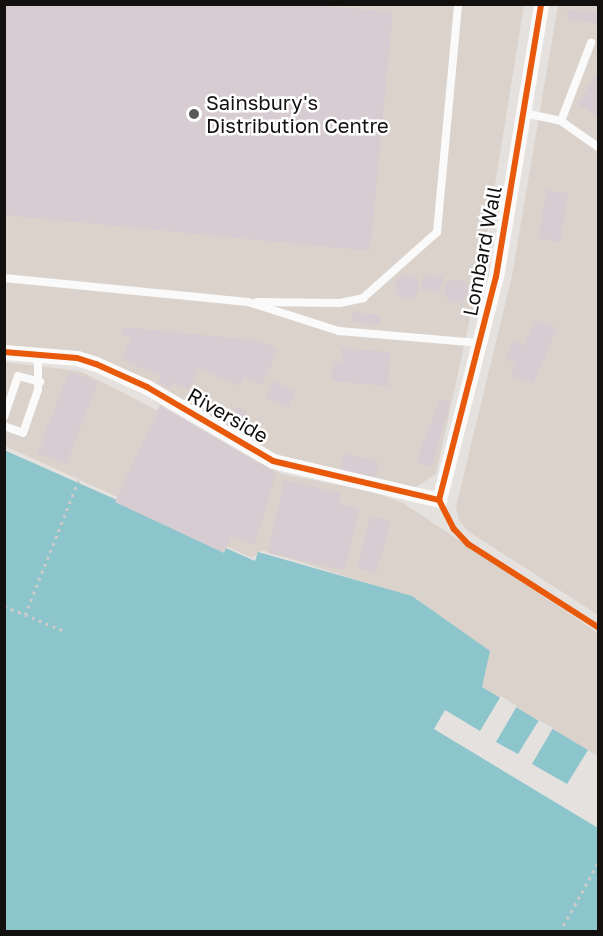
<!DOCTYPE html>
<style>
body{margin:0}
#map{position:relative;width:603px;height:936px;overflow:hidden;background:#e4e1df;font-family:"Golos Text",sans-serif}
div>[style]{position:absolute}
.built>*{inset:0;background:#dad2cb}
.water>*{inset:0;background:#8dc5cc}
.pier>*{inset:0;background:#e4e1df}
.building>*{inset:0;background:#d7ccd2;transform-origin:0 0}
.round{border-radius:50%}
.path>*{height:3px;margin-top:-1.5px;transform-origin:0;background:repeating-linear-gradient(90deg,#cccbcb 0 3px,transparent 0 7.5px)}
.service>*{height:8px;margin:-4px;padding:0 4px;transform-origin:4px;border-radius:4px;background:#fbfafa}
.minor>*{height:15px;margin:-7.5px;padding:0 7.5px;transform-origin:7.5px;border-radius:7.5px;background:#fbfafa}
.cycleway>*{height:6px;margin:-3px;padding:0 3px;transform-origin:3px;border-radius:3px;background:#e8590c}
.dots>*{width:16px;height:16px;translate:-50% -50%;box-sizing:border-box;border:3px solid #fff;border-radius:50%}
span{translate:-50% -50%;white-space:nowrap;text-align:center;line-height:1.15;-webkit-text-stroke:5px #fff;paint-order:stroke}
.poi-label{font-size:20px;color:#13110f}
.left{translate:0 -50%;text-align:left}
.street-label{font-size:20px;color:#13110f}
.frame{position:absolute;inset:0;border:6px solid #13110f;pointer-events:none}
</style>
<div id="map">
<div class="built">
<i style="clip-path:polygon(4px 5px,524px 5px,483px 259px,436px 474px,411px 490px,284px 460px,169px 393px,89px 354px,5px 345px)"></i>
<i style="clip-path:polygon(558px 5px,598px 5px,598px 615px,468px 531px,459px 520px,456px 507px,512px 276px)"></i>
<i style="clip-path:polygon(5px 362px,80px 371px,282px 474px,371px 491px,403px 503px,598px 633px,598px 756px,481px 687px,418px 599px,262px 550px,252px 558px,5px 446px)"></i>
</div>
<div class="water">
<i style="clip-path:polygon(4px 450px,255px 561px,258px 552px,412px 596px,490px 651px,482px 687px,598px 756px,598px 931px,5px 931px)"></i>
</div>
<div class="pier">
<i style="clip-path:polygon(501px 696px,517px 706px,496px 742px,518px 754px,539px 720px,553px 728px,532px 764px,567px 784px,588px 750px,598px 756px,598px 828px,434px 729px,445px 710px,480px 731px)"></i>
</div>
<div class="building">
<i style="clip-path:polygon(4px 5px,312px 5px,393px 12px,370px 251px,4px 215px)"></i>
<i style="left:568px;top:9px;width:30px;height:10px;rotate:9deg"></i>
<i style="clip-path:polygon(598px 70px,598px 116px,578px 104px)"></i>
<i style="left:547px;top:190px;width:22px;height:49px;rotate:10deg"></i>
<i class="round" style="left:395px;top:275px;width:24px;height:24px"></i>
<i style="left:423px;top:275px;width:20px;height:15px;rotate:6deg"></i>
<i class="round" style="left:444px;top:279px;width:24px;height:24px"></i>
<i style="left:353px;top:312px;width:28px;height:10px;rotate:6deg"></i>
<i style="clip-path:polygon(535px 319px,557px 328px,533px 384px,511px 375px,516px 364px,505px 359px,513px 341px,524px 346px)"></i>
<i style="clip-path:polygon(124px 327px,261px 341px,278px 349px,262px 385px,244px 377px,240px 386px,198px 368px,189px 389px,173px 382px,170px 388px,158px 383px,161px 377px,122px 359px,131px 339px,121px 335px)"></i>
<i style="clip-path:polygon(342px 348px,390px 352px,388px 386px,331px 381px,333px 361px,341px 362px)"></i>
<i style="left:69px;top:371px;width:31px;height:88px;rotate:21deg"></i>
<i style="left:273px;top:380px;width:26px;height:19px;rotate:25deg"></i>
<i style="clip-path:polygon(439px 400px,450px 402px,432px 467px,416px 463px)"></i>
<i style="clip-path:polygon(160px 405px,276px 473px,255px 545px,232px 536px,224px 553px,115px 502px)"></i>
<i style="left:237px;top:407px;width:11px;height:14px;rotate:22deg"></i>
<i style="left:344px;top:454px;width:35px;height:19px;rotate:12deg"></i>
<i style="clip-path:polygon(284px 480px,341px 493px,339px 504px,359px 509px,345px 570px,268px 553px)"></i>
<i style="left:371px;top:516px;width:20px;height:54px;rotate:15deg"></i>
</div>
<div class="path">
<i style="left:4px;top:606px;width:66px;rotate:22.3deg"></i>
<i style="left:25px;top:615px;width:149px;rotate:-68.3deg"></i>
<i style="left:560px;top:932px;width:79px;rotate:-61.2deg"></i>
</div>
<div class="service">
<i style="left:524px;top:113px;width:38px;rotate:12deg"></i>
<i style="left:561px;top:121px;width:84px;rotate:-69deg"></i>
<i style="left:561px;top:121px;width:45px;rotate:35.1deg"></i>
<i style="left:4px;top:278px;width:245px;rotate:5.6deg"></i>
<i style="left:248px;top:302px;width:96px;rotate:17.7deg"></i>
<i style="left:339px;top:331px;width:142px;rotate:4.9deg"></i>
<i style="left:257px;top:302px;width:83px;rotate:0.7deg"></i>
<i style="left:340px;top:303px;width:24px;rotate:-12deg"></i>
<i style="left:363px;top:298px;width:99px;rotate:-41.7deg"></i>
<i style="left:437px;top:232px;width:229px;rotate:-84.7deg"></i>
<i style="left:4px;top:417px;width:43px;rotate:-71.1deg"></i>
<i style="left:18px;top:376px;width:23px;rotate:15deg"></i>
<i style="left:4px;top:426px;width:20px;rotate:20deg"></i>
<i style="left:23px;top:433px;width:46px;rotate:-70.8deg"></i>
<i style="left:38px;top:390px;width:35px;rotate:-90deg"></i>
</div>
<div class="minor">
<i style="left:4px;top:352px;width:73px;rotate:4.7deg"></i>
<i style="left:77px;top:358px;width:20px;rotate:18deg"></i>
<i style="left:96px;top:364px;width:56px;rotate:24.3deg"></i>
<i style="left:147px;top:387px;width:146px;rotate:30.4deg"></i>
<i style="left:273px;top:461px;width:171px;rotate:13.2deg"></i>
<i style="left:439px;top:500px;width:230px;rotate:-75.7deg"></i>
<i style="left:496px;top:277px;width:277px;rotate:-80.6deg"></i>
</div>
<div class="cycleway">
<i style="left:4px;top:352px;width:73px;rotate:4.7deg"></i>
<i style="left:77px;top:358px;width:20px;rotate:18deg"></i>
<i style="left:96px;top:364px;width:56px;rotate:24.3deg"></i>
<i style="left:147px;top:387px;width:146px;rotate:30.4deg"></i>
<i style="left:273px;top:461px;width:171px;rotate:13.2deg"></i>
<i style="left:439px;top:500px;width:230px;rotate:-75.7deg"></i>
<i style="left:496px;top:277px;width:277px;rotate:-80.6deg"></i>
<i style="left:439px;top:500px;width:33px;rotate:63deg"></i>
<i style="left:454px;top:529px;width:21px;rotate:47deg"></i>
<i style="left:468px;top:544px;width:154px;rotate:32.6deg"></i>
</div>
<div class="dots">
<i style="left:194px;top:114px;background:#5c5a58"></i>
</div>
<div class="poi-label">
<span class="left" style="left:206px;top:114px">Sainsbury's<br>Distribution Centre</span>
</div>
<div class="street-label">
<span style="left:482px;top:251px;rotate:-79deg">Lombard Wall</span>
<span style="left:228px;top:415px;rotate:30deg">Riverside</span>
</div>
<div class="frame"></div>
</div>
